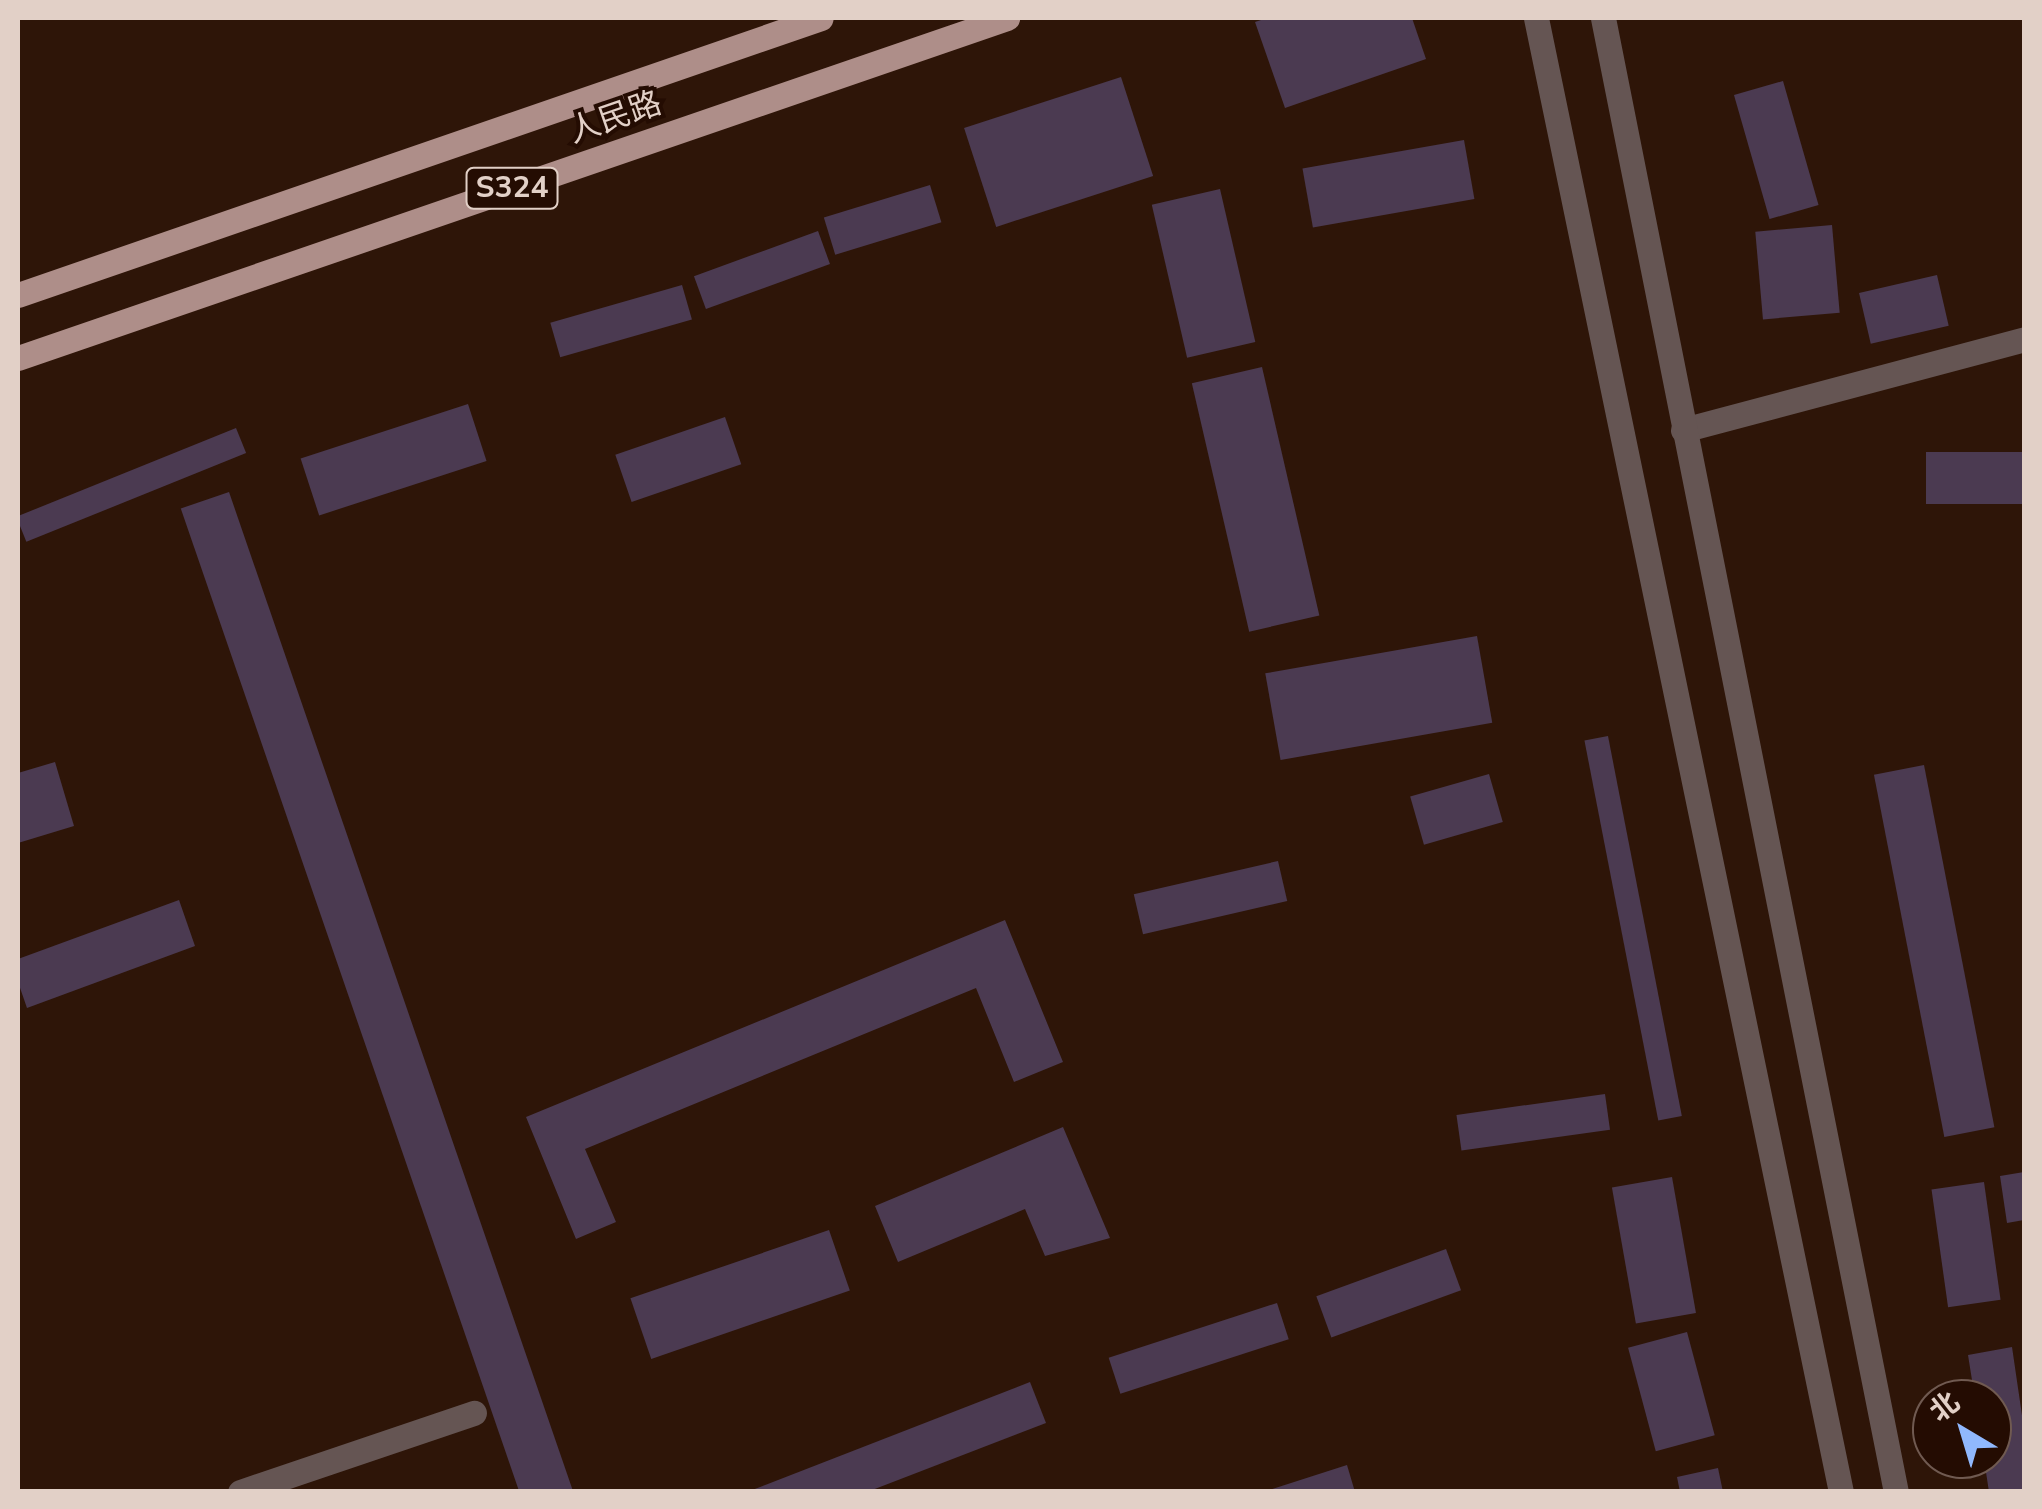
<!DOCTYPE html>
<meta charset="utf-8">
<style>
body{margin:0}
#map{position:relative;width:2042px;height:1509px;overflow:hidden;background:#2e1508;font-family:"Nunito Sans","Noto Sans SC",sans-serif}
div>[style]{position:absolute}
.building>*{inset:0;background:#4b3a51;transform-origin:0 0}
.minor>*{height:25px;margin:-12.5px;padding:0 12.5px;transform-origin:12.5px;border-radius:12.5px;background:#655553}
.tertiary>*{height:25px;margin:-12.5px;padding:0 12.5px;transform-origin:12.5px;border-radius:12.5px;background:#655553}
.primary>*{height:25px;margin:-12.5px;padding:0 12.5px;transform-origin:12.5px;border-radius:12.5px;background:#ae8e89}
span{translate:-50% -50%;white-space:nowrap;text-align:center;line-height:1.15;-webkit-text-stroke:8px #240c02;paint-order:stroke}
.shield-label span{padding:2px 8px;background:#240c02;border:2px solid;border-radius:8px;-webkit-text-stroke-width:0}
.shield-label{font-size:30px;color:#e2d0c7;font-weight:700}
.street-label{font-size:32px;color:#e2d0c7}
.frame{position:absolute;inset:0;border:20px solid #e2d0c7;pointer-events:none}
.north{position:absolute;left:1912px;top:1379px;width:100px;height:100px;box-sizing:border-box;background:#240c02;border:2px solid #705a51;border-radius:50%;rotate:322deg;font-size:28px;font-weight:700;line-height:40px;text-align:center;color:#e2d0c7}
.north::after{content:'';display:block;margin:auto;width:35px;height:45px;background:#90b8fd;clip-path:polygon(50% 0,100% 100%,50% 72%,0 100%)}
</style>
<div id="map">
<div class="building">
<i style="clip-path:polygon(1267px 18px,1412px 18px,1426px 59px,1285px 108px,1255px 22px)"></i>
<i style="left:1121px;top:77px;width:104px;height:165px;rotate:72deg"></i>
<i style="left:1783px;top:81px;width:129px;height:51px;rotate:74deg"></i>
<i style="left:1464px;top:140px;width:60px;height:164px;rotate:80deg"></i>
<i style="left:930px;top:185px;width:39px;height:111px;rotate:73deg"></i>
<i style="left:1220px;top:189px;width:157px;height:70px;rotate:77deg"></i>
<i style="left:1832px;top:225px;width:88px;height:77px;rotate:85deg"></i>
<i style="left:818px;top:231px;width:35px;height:132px;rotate:70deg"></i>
<i style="left:1937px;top:275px;width:52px;height:80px;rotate:77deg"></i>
<i style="left:682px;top:285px;width:36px;height:137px;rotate:74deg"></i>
<i style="left:1262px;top:367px;width:255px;height:72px;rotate:77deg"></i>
<i style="left:468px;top:404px;width:60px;height:176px;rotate:72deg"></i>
<i style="left:725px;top:417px;width:50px;height:116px;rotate:71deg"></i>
<i style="left:236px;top:428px;width:27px;height:237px;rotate:68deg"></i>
<i style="left:2024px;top:452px;width:52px;height:98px;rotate:90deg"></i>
<i style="left:229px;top:492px;width:1057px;height:51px;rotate:71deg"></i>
<i style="left:1477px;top:636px;width:88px;height:215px;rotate:80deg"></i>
<i style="left:1608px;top:736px;width:387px;height:24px;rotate:79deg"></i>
<i style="clip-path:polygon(55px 762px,74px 826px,18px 843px,18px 773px)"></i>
<i style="left:1924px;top:765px;width:369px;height:51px;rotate:79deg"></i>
<i style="left:1489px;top:774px;width:50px;height:82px;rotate:74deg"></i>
<i style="left:1278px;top:861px;width:41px;height:148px;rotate:77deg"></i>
<i style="clip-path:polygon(179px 900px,195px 946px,27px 1008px,18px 982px,18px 959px)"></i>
<i style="clip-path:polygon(1005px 920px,1063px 1062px,1014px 1082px,976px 988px,585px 1149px,616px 1222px,576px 1239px,526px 1117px)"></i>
<i style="left:1605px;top:1094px;width:36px;height:150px;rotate:82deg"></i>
<i style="clip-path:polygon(1063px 1127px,1110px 1238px,1045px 1256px,1025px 1209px,898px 1262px,875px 1206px)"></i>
<i style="clip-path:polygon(2024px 1172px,2024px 1220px,2007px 1223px,2000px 1176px)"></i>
<i style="left:1672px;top:1177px;width:138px;height:61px;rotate:80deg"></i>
<i style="left:1984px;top:1182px;width:119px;height:53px;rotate:82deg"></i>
<i style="left:829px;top:1230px;width:64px;height:210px;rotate:71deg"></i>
<i style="left:1446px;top:1249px;width:44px;height:138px;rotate:70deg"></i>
<i style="left:1277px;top:1303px;width:38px;height:177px;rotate:72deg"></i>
<i style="left:1687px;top:1332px;width:107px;height:61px;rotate:75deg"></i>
<i style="clip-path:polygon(2012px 1347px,2024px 1429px,2024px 1492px,1989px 1492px,1984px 1459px,1992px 1459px,1992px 1399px,1975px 1399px,1968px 1355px)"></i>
<i style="clip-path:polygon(1030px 1382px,1046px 1423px,867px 1492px,747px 1492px)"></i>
<i style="clip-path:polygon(1347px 1465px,1355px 1492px,1266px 1492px,1266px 1491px)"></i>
<i style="clip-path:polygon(1718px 1468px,1723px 1492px,1680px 1492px,1677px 1477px)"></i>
</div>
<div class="minor">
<i style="left:1683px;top:430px;width:353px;rotate:-14.9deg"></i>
<i style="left:240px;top:1492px;width:247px;rotate:-18.7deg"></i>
</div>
<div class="tertiary">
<i style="left:1536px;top:18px;width:1505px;rotate:78.31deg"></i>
<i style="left:1603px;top:18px;width:1503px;rotate:78.76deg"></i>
</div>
<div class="primary">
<i style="left:18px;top:295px;width:849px;rotate:-19.03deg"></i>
<i style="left:18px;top:358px;width:1046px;rotate:-18.97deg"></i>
</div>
<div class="shield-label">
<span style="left:512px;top:188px">S324</span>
</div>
<div class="street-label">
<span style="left:615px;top:118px;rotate:-19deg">人民路</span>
</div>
<div class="frame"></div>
<div class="north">北</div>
</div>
